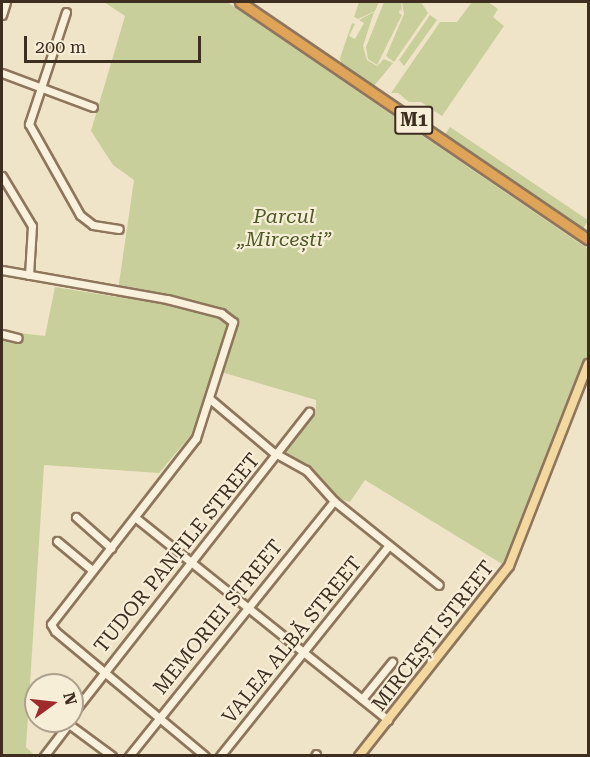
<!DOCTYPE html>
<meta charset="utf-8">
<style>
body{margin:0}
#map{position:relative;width:590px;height:757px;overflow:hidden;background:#f0e4c8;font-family:"Roboto Serif",serif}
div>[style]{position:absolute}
.green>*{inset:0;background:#c9cf9b;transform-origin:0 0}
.roads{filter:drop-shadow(2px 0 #8d765c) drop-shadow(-2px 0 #8d765c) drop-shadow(0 2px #8d765c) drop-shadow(0 -2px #8d765c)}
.minor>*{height:7px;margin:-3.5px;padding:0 3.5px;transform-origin:3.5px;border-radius:3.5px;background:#faf1dc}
.major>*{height:8px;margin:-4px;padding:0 4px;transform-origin:4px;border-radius:4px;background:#f3d9a0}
.highway>*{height:9px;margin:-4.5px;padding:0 4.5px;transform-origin:4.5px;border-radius:4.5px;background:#e0a458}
span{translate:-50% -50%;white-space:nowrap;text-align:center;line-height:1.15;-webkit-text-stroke:4.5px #f7eed8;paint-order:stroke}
.shield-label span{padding:2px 4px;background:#f7eed8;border:2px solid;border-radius:4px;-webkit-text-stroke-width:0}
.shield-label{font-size:18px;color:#3d2e20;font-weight:700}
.park-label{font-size:20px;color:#4d5a26;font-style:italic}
.street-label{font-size:20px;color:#3d2e20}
.frame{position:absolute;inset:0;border:3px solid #3d2e20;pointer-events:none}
.north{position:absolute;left:24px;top:673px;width:60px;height:60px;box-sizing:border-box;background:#f7eed8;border:2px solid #ada18e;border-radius:50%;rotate:75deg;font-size:16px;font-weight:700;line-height:24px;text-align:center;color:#3d2e20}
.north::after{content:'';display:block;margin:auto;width:21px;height:27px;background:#9e2a2b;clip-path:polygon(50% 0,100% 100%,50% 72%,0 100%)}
.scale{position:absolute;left:24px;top:36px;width:177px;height:27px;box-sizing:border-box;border:3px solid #3d2e20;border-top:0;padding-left:8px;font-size:18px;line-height:21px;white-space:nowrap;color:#3d2e20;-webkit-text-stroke:4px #f7eed8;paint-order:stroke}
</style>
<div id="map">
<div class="green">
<i style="clip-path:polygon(104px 2px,227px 2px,588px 249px,588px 356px,514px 550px,502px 564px,365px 480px,350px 502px,334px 497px,283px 452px,316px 409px,316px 400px,214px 370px,191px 435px,159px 473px,44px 465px,26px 747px,34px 755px,2px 756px,2px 331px,45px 336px,55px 287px,117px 297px,134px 180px,113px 165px,91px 131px,125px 16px)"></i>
<i style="clip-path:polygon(359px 2px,379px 2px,375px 11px,358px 19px,354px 17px)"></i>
<i style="clip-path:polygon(384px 2px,401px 2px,402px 12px,400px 9px,399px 13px,402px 15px,377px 65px,368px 59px,366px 47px)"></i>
<i style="clip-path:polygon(402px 2px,421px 2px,428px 13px,394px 62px,386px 56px,404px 14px)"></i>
<i style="clip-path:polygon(472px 2px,488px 2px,498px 9px,493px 17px,504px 26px,442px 116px,421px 102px,409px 102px,398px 93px,391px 93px,440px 22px,457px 22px)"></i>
<i style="clip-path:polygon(374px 12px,363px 46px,367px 60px,377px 66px,384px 59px,393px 63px,374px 86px,341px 63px,340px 58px,352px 23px,355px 24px,349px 36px,355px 39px,364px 23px,359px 20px)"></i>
<i style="clip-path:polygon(430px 15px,437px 20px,404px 66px,399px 60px)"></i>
<i style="left:450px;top:127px;width:167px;height:11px;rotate:34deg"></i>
</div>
<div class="roads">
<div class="minor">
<i style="left:66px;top:12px;width:118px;rotate:108.3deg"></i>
<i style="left:29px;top:124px;width:104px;rotate:60.7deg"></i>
<i style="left:80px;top:215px;width:16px;rotate:38deg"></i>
<i style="left:93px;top:225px;width:26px;rotate:9deg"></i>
<i style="left:2px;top:15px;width:14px;rotate:-73deg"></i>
<i style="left:2px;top:73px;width:97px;rotate:20.5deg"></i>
<i style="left:2px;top:176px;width:58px;rotate:59deg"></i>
<i style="left:32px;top:226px;width:49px;rotate:93.5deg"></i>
<i style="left:2px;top:270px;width:168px;rotate:10deg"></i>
<i style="left:167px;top:299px;width:56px;rotate:14.5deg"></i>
<i style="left:221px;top:313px;width:15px;rotate:37deg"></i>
<i style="left:233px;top:322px;width:122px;rotate:107.7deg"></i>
<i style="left:196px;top:438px;width:236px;rotate:127.9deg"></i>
<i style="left:51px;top:624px;width:8px;rotate:60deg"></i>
<i style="left:55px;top:631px;width:195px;rotate:39.8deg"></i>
<i style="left:2px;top:334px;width:16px;rotate:14deg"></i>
<i style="left:210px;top:399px;width:82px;rotate:40.1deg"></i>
<i style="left:273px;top:452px;width:38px;rotate:29deg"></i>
<i style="left:306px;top:470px;width:42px;rotate:47.9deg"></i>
<i style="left:334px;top:501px;width:134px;rotate:38.7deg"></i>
<i style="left:76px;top:517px;width:47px;rotate:41.5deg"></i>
<i style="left:136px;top:518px;width:323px;rotate:38.7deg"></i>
<i style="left:57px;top:541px;width:45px;rotate:39.6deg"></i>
<i style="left:362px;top:699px;width:48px;rotate:-51deg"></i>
<i style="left:72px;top:714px;width:384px;rotate:-51.9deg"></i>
<i style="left:70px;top:725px;width:52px;rotate:36.4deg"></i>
<i style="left:44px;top:756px;width:43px;rotate:-52.6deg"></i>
<i style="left:129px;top:756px;width:327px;rotate:-51.2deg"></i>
<i style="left:220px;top:756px;width:270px;rotate:-51.3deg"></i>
<i style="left:315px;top:756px;width:2px;rotate:-63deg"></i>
</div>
<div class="major">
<i style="left:359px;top:756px;width:242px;rotate:-51.7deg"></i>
<i style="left:509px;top:566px;width:217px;rotate:-68.6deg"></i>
</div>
<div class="highway">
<i style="left:240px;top:2px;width:421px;rotate:34.3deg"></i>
</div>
</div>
<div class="shield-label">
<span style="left:414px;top:120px">M1</span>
</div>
<div class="park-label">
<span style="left:284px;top:228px">Parcul<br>„Mircești”</span>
</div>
<div class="street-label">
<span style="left:177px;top:553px;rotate:-51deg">TUDOR PANFILE STREET</span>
<span style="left:218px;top:617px;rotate:-51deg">MEMORIEI STREET</span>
<span style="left:433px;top:636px;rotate:-52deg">MIRCEȘTI STREET</span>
<span style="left:292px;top:640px;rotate:-51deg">VALEA ALBĂ STREET</span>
</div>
<div class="frame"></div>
<div class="north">N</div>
<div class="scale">200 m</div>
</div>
